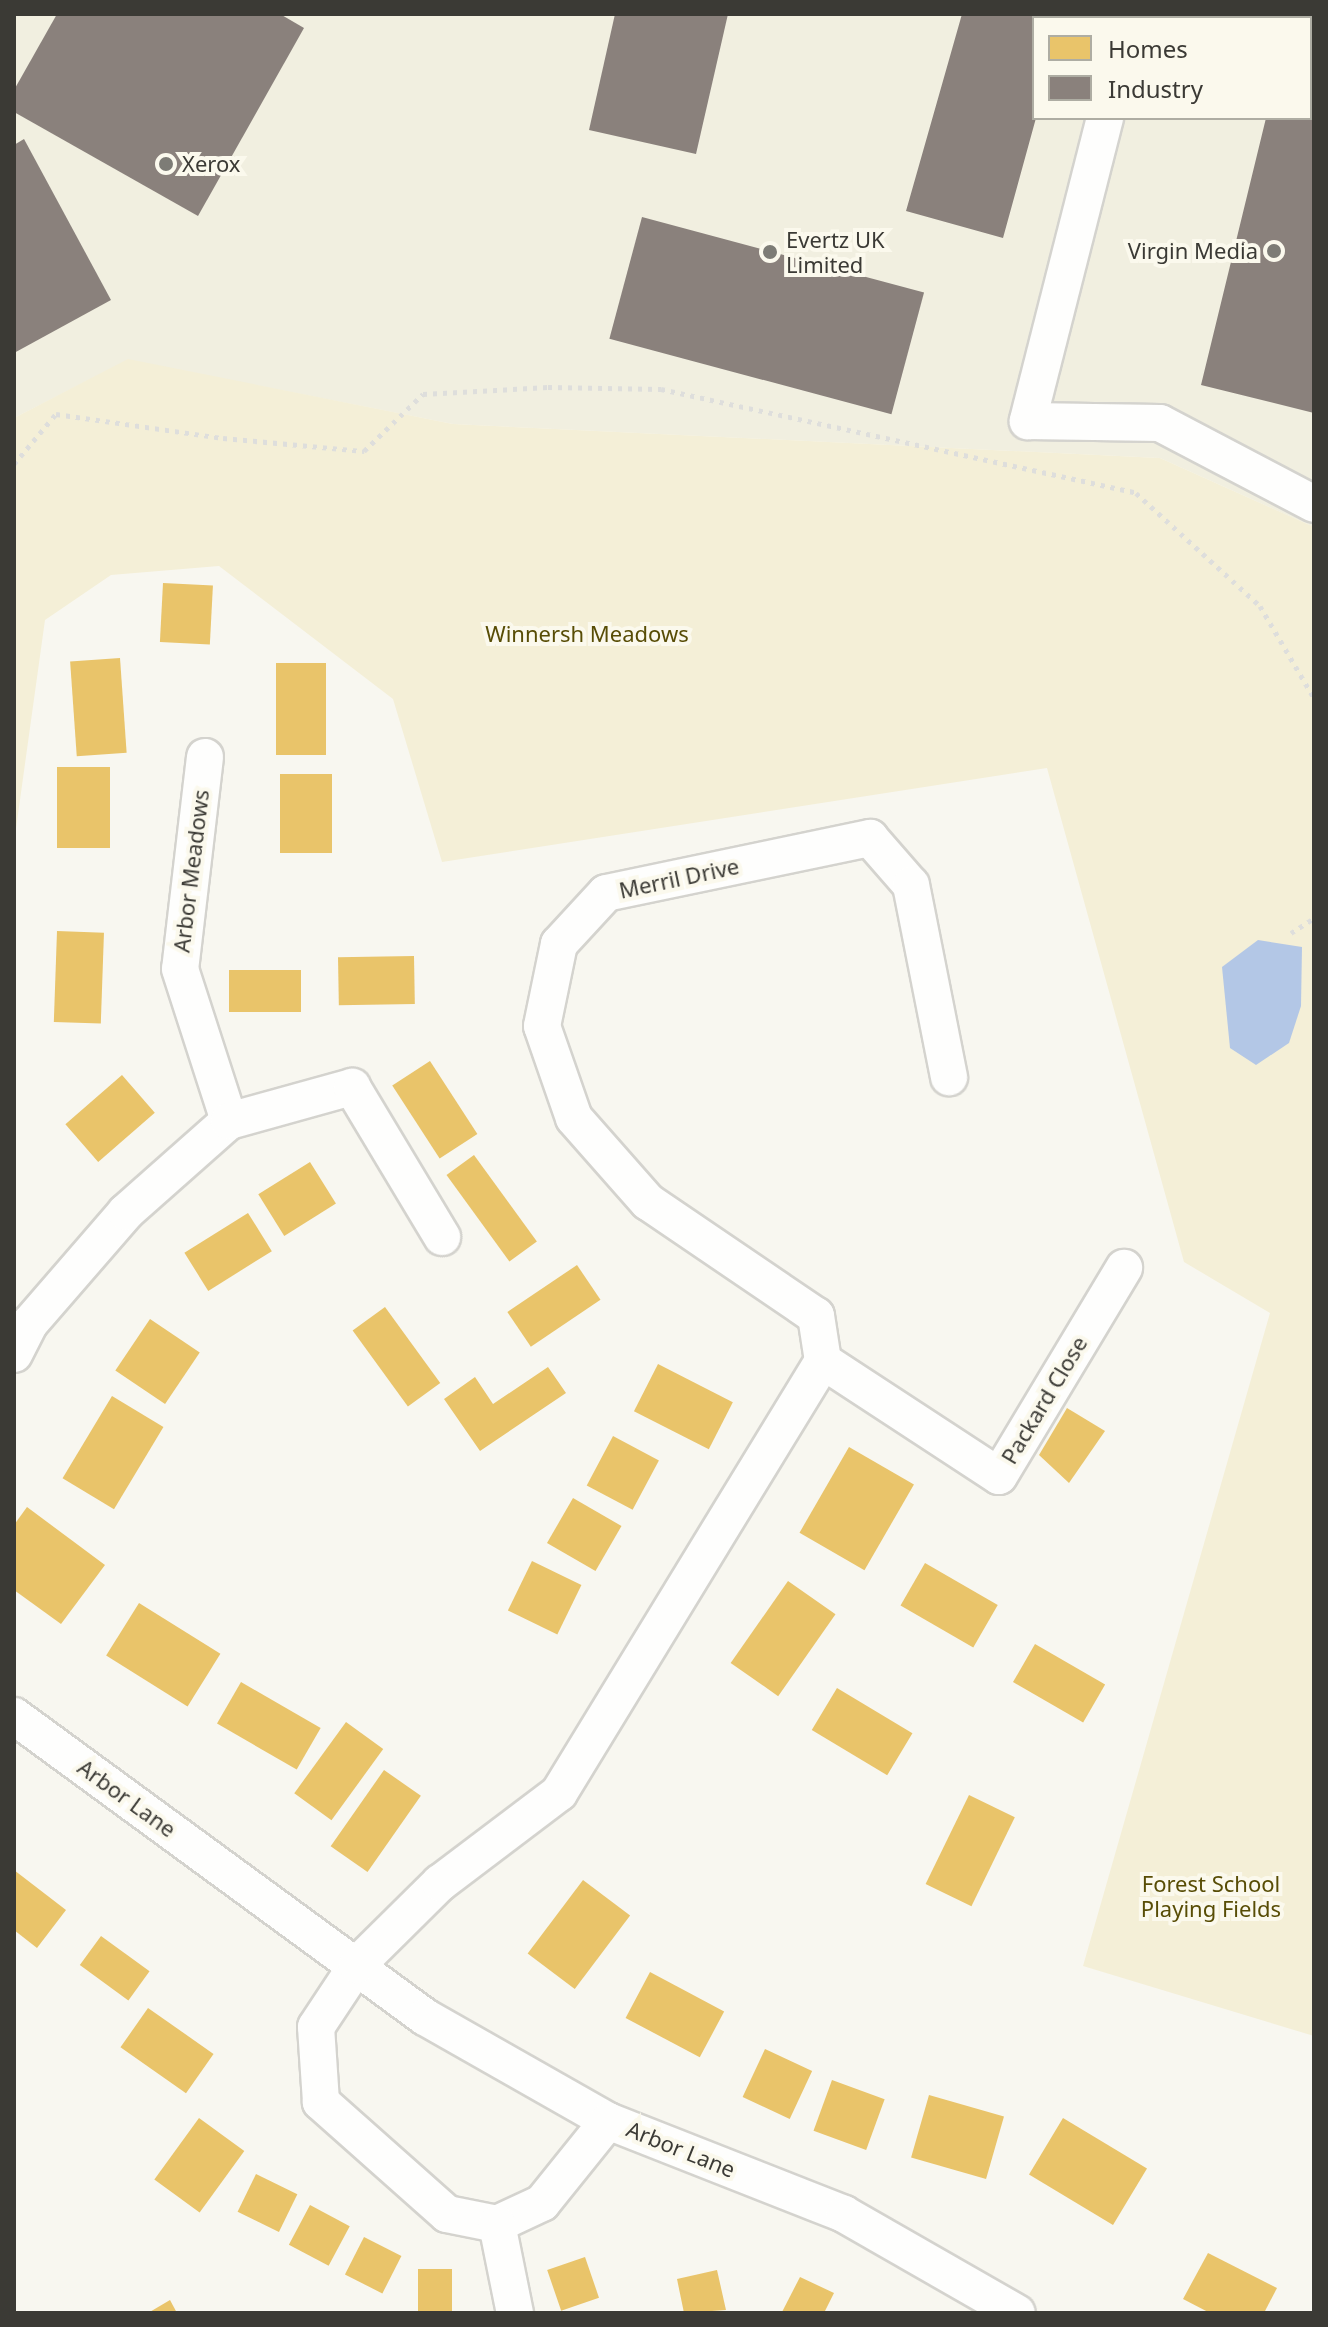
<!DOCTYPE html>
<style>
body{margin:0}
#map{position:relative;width:1328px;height:2327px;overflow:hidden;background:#f8f7f0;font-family:"Noto Sans",sans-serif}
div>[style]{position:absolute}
.built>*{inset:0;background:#f1efe0}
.green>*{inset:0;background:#f4efd7}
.water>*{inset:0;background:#b3c7e6}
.homes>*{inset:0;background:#e9c46a;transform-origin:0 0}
.industry>*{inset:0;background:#8a817c;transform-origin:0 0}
.path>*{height:5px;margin-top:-2.5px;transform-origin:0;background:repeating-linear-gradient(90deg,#dededc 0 4px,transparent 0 10px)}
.roads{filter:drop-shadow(2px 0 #d4d3ce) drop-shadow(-2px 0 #d4d3ce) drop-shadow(0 2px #d4d3ce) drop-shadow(0 -2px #d4d3ce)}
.minor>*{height:36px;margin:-18px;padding:0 18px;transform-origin:18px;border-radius:18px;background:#fefefd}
.dots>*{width:22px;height:22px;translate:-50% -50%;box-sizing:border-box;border:4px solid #fbf9ed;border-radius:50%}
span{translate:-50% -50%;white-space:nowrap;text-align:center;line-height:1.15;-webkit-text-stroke:8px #fbf9ed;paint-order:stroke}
.poi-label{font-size:22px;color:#3b3a35}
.left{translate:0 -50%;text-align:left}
.right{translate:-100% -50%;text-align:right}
.park-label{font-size:22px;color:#584d06}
.street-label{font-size:22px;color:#3b3a35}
.frame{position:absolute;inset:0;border:16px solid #3b3a35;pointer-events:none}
.legend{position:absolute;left:1032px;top:16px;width:280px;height:104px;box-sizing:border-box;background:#fbf9ed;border:2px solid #aeada3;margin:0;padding:10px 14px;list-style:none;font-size:24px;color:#3b3a35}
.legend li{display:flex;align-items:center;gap:16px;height:40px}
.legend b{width:40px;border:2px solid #aeada3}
</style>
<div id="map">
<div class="built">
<i style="clip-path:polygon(evenodd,14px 14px,1314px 14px,1314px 527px,1160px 458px,453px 424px,128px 360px,14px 418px,14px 14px,1034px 18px,1310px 18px,1310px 118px,1034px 118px,1034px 18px)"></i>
</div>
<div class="green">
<i style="clip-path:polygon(128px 359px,453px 424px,1160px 458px,1314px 527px,1314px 2036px,1083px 1966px,1270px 1313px,1184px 1262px,1047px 768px,442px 862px,393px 699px,219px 566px,111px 575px,45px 620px,14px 843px,14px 418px)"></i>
</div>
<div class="water">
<i style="clip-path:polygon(1258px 940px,1302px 947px,1301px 1006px,1289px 1043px,1256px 1065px,1230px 1048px,1222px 967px)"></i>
</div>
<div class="homes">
<i style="left:163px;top:583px;width:50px;height:59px;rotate:3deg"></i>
<i style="left:120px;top:658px;width:95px;height:50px;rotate:86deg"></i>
<i style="left:276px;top:663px;width:50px;height:92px"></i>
<i style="left:57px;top:767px;width:53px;height:81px"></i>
<i style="left:280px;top:774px;width:52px;height:79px"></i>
<i style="left:57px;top:931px;width:47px;height:91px;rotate:2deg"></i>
<i style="left:414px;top:956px;width:48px;height:76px;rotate:89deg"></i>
<i style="left:229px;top:970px;width:72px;height:42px"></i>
<i style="left:430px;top:1061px;width:87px;height:45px;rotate:57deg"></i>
<i style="left:122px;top:1075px;width:50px;height:75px;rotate:49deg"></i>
<i style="left:474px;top:1155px;width:107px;height:34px;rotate:54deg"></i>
<i style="left:310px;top:1162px;width:49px;height:61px;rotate:58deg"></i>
<i style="left:248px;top:1213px;width:45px;height:75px;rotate:58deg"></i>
<i style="left:577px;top:1265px;width:42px;height:84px;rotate:56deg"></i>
<i style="left:385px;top:1307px;width:94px;height:40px;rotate:54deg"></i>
<i style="left:150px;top:1319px;width:60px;height:62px;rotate:34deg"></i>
<i style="left:658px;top:1364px;width:84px;height:53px;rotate:27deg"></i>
<i style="clip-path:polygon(548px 1367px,566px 1393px,480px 1451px,444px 1399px,475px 1377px,493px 1404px)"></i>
<i style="left:112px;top:1396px;width:60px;height:96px;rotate:31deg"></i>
<i style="clip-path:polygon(1067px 1408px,1105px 1431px,1069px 1483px,1039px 1455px)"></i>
<i style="left:613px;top:1436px;width:52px;height:56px;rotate:28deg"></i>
<i style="left:849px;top:1447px;width:75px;height:99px;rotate:30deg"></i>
<i style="left:573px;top:1498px;width:56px;height:52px;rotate:30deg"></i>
<i style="clip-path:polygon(27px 1507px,105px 1565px,61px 1624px,14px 1590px,14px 1525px)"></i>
<i style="left:532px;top:1561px;width:55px;height:55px;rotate:26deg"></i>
<i style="left:925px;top:1563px;width:84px;height:49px;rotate:30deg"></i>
<i style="left:788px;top:1581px;width:58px;height:100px;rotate:35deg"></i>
<i style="left:139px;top:1603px;width:96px;height:62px;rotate:32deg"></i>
<i style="left:1035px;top:1644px;width:81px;height:44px;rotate:30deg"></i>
<i style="left:241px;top:1682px;width:92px;height:48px;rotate:30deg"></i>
<i style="left:837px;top:1688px;width:88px;height:49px;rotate:31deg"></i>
<i style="left:346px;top:1722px;width:46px;height:88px;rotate:36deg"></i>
<i style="left:384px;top:1770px;width:45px;height:93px;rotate:35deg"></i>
<i style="left:969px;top:1795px;width:51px;height:99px;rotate:26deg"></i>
<i style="clip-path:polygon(14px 1870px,66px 1910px,37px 1948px,14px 1930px)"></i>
<i style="left:583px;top:1880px;width:59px;height:92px;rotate:37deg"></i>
<i style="left:101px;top:1936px;width:60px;height:36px;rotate:36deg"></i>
<i style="left:650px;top:1972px;width:84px;height:52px;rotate:28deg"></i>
<i style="left:148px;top:2008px;width:80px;height:48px;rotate:35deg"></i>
<i style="left:765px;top:2049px;width:52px;height:53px;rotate:25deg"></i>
<i style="left:832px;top:2080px;width:56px;height:54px;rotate:20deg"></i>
<i style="left:929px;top:2095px;width:78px;height:65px;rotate:16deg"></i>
<i style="left:199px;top:2118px;width:56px;height:76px;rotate:36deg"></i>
<i style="left:1063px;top:2118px;width:98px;height:66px;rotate:31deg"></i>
<i style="left:256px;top:2174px;width:46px;height:42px;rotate:26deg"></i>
<i style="left:310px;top:2205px;width:45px;height:45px;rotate:28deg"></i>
<i style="left:364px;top:2237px;width:42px;height:42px;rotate:27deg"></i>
<i style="clip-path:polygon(1208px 2253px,1277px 2288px,1264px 2313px,1210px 2313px,1183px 2299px)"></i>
<i style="left:585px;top:2257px;width:43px;height:40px;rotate:71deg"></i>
<i style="left:418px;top:2269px;width:34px;height:44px"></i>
<i style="clip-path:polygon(717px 2270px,726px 2310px,684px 2313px,677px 2279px)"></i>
<i style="clip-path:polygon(800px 2277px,834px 2293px,824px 2313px,782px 2312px)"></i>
<i style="clip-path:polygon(170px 2300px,177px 2313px,148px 2313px)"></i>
</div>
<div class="industry">
<i style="clip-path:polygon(57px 14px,280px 14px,304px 28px,198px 216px,14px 112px,14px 90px)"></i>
<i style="clip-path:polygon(615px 14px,728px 14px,696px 154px,589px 130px)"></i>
<i style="clip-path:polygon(962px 14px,1066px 14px,1064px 18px,1034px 18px,1036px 118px,1003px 238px,906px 211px)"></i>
<i style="clip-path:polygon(1310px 81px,1314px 82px,1314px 413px,1201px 385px,1266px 118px,1310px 118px)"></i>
<i style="clip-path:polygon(24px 139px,111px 300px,14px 353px,14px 145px)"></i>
<i style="left:642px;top:217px;width:292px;height:126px;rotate:15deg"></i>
</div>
<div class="path">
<i style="left:14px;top:464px;width:65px;rotate:-50deg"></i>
<i style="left:56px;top:414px;width:169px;rotate:8.2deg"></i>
<i style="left:223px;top:438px;width:142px;rotate:5.3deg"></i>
<i style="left:364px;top:451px;width:82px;rotate:-44deg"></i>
<i style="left:423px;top:394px;width:125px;rotate:-3.2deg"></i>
<i style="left:548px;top:387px;width:113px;rotate:1deg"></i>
<i style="left:661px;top:389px;width:486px;rotate:12.3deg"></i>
<i style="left:1136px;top:493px;width:168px;rotate:42.3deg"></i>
<i style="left:1260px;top:606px;width:107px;rotate:59.6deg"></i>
<i style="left:1291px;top:933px;width:27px;rotate:-33deg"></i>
</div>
<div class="roads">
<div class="minor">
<i style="left:1250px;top:14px;width:17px;rotate:13deg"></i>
<i style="left:1187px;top:18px;width:4px;rotate:-63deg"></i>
<i style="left:1105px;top:118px;width:313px;rotate:104.3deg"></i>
<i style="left:1028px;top:421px;width:132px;rotate:0.9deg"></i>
<i style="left:1160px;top:423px;width:174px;rotate:27.7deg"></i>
<i style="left:205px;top:757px;width:213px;rotate:96.7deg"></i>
<i style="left:180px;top:969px;width:160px;rotate:72.1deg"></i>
<i style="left:14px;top:1354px;width:35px;rotate:-63deg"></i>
<i style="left:30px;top:1323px;width:147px;rotate:-49.1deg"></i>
<i style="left:126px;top:1212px;width:137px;rotate:-41.5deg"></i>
<i style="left:229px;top:1121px;width:128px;rotate:-15.5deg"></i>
<i style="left:352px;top:1087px;width:175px;rotate:59deg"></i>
<i style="left:823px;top:1361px;width:210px;rotate:33.2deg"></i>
<i style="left:999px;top:1476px;width:243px;rotate:-59deg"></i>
<i style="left:14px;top:1716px;width:509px;rotate:36.22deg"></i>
<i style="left:425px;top:2017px;width:210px;rotate:29.6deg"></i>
<i style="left:608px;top:2121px;width:254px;rotate:21.5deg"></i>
<i style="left:844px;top:2214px;width:199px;rotate:29.8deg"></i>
<i style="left:608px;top:2121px;width:105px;rotate:128.8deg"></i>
<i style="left:542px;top:2203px;width:50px;rotate:155deg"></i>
<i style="left:497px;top:2224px;width:51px;rotate:-168.7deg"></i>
<i style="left:447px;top:2214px;width:169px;rotate:-138.4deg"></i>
<i style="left:321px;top:2102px;width:75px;rotate:-93.8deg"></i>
<i style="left:316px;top:2027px;width:74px;rotate:-56.5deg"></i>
<i style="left:357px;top:1965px;width:117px;rotate:-44.7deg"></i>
<i style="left:440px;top:1883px;width:149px;rotate:-37.1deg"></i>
<i style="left:559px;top:1793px;width:506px;rotate:-58.57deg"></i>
<i style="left:823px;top:1361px;width:46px;rotate:-98.8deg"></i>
<i style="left:816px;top:1316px;width:203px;rotate:-145.8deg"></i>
<i style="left:648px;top:1202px;width:112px;rotate:-131.4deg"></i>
<i style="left:574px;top:1118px;width:97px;rotate:-109.2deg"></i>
<i style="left:542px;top:1026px;width:84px;rotate:-78.3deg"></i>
<i style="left:559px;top:944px;width:69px;rotate:-47.3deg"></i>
<i style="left:606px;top:893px;width:270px;rotate:-11.8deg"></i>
<i style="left:870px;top:838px;width:62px;rotate:48.9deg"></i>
<i style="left:911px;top:885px;width:196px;rotate:78.8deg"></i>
<i style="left:497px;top:2224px;width:91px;rotate:78.6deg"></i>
</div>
</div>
<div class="dots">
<i style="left:166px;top:164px;background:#7d7c76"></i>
<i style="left:1274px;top:251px;background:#7d7c76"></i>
<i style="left:770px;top:252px;background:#7d7c76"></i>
</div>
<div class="poi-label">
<span class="left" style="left:182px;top:164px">Xerox</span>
<span class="left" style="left:786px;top:252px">Evertz UK<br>Limited</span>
<span class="right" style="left:1258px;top:251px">Virgin Media</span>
</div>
<div class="park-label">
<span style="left:587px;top:634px">Winnersh Meadows</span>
<span style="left:1211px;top:1896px">Forest School<br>Playing Fields</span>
</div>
<div class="street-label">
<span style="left:191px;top:871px;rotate:-83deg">Arbor Meadows</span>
<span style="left:679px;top:878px;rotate:-12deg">Merril Drive</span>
<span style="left:1044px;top:1400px;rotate:-59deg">Packard Close</span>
<span style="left:127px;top:1798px;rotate:36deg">Arbor Lane</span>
<span style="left:681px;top:2149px;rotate:22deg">Arbor Lane</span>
</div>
<div class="frame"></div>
<ul class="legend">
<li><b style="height:22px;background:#e9c46a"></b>Homes</li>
<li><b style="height:22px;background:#8a817c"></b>Industry</li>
</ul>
</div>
